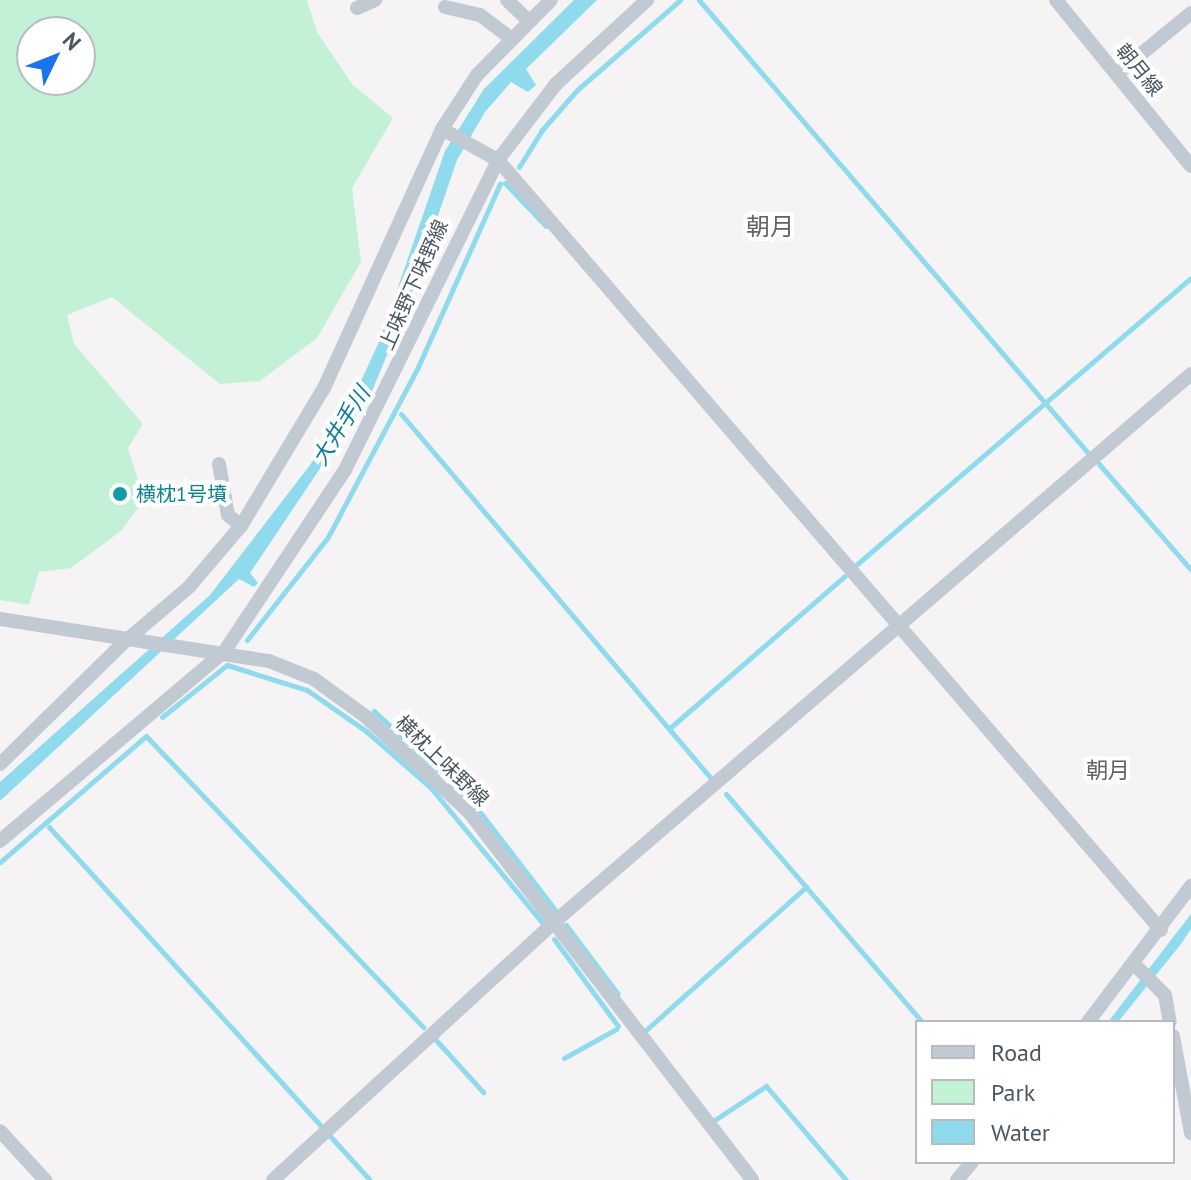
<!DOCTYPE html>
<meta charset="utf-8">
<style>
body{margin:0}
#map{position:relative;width:1191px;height:1180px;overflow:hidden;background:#f5f3f3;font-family:"PT Sans","Noto Sans JP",sans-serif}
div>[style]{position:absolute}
.green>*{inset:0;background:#c3f1d5}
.water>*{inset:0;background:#90daee}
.stream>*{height:5px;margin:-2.5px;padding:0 2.5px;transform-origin:2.5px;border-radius:2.5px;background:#90daee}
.minor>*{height:14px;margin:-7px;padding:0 7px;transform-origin:7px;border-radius:7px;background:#c1cad2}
.dots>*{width:22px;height:22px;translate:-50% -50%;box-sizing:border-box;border:4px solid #fff;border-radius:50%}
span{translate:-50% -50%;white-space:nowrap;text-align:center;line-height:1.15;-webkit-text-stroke:8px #fff;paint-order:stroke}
.street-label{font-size:20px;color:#4a5661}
.culture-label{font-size:20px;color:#0d838f}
.left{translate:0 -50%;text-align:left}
.water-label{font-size:22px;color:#0c7c9b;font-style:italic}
.neighbourhood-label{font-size:22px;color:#5f6368}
.quarter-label{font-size:24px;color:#5f6368}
.legend{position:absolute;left:915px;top:1020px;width:260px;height:144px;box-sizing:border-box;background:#fff;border:2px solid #b7bbc0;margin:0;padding:10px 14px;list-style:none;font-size:24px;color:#4a5661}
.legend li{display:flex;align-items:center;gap:16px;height:40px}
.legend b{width:40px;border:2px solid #b7bbc0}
.north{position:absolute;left:16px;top:16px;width:80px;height:80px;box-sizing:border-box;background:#fff;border:2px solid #b7bbc0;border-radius:50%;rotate:47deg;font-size:22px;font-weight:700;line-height:32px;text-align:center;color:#4a5661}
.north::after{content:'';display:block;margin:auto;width:28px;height:36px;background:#1a73e8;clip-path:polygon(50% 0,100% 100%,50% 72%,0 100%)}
</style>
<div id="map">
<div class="green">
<i style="clip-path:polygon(evenodd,0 0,307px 0,317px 32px,352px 84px,393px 118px,352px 188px,361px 262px,317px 338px,260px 381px,220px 384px,112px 297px,67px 315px,74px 344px,143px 424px,128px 448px,144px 500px,121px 531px,71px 568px,39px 572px,29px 605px,0 600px,0 0,32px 32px,80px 32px,80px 80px,32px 80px,32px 32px)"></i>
</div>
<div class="water">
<i style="clip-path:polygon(574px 0,597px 0,526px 69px,536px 85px,528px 92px,511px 82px,485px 112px,457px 160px,407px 307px,372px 391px,250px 573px,258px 583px,254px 587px,239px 579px,0 801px,0 782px,210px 595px,310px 465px,353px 398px,379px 342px,445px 151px,484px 89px)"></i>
<i style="clip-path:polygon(1191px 914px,1191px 929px,1181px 944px,1118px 1022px,1108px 1022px)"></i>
</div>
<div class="stream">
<i style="left:699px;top:0;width:599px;rotate:49.34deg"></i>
<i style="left:519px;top:167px;width:44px;rotate:-58.1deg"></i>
<i style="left:542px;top:130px;width:53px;rotate:-48.8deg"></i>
<i style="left:577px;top:90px;width:137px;rotate:-41.1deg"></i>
<i style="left:505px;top:183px;width:59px;rotate:46.4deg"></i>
<i style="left:401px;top:414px;width:480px;rotate:49.6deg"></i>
<i style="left:1099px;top:464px;width:140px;rotate:49deg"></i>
<i style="left:856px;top:565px;width:441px;rotate:-40.6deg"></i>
<i style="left:247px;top:640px;width:131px;rotate:-51.8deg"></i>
<i style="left:328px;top:537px;width:192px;rotate:-62.1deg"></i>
<i style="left:418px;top:367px;width:201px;rotate:-65.9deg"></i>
<i style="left:374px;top:711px;width:135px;rotate:42.9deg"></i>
<i style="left:473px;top:803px;width:135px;rotate:52.5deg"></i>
<i style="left:162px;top:717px;width:83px;rotate:-38.7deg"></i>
<i style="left:227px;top:665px;width:84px;rotate:17.4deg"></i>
<i style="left:307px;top:690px;width:72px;rotate:34.8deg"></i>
<i style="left:366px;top:731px;width:86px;rotate:41.2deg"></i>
<i style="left:431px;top:788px;width:174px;rotate:50.4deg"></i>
<i style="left:671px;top:727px;width:230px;rotate:-41deg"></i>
<i style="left:726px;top:794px;width:301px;rotate:49.3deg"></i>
<i style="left:49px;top:827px;width:406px;rotate:47.7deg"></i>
<i style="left:0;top:862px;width:193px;rotate:-40.8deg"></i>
<i style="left:146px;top:736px;width:402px;rotate:46.4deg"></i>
<i style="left:566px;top:925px;width:86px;rotate:53deg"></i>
<i style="left:554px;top:939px;width:108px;rotate:53.7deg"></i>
<i style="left:646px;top:1030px;width:215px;rotate:-41.8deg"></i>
<i style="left:435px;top:1039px;width:72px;rotate:47.8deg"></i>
<i style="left:564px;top:1058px;width:60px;rotate:-29.1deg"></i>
<i style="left:713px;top:1121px;width:64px;rotate:-33.4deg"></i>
<i style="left:766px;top:1086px;width:123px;rotate:49.6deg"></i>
<i style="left:330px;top:1136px;width:59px;rotate:47.7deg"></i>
</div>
<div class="minor">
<i style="left:507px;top:0;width:29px;rotate:44deg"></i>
<i style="left:1056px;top:0;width:214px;rotate:50.9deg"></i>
<i style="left:445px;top:7px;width:36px;rotate:13deg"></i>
<i style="left:480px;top:15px;width:39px;rotate:37deg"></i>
<i style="left:357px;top:8px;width:20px;rotate:-24deg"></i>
<i style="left:1117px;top:74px;width:96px;rotate:-39.5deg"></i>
<i style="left:442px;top:129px;width:64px;rotate:29deg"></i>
<i style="left:498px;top:160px;width:1016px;rotate:49.27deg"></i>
<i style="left:219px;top:464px;width:52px;rotate:80deg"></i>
<i style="left:228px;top:515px;width:17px;rotate:40deg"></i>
<i style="left:0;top:619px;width:272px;rotate:8.9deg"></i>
<i style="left:269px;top:661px;width:48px;rotate:21.8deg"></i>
<i style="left:314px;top:679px;width:63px;rotate:36deg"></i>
<i style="left:365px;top:716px;width:142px;rotate:42.7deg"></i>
<i style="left:469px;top:812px;width:464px;rotate:52.4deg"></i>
<i style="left:0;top:764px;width:171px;rotate:-44.5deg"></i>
<i style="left:122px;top:644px;width:88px;rotate:-40.4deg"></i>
<i style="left:189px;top:587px;width:80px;rotate:-49.6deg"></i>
<i style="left:241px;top:526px;width:161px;rotate:-59deg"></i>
<i style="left:324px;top:388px;width:285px;rotate:-65.5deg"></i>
<i style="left:442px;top:129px;width:64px;rotate:-57.1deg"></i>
<i style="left:477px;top:75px;width:105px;rotate:-45.4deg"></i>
<i style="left:0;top:841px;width:293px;rotate:-40.2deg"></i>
<i style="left:224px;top:652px;width:219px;rotate:-56.4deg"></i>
<i style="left:345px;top:470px;width:346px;rotate:-63.7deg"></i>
<i style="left:498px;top:160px;width:96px;rotate:-52.7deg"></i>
<i style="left:556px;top:84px;width:124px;rotate:-42.7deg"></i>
<i style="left:1135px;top:965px;width:42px;rotate:45deg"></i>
<i style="left:1165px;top:995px;width:27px;rotate:80deg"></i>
<i style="left:1088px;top:1022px;width:171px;rotate:-52.9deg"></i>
<i style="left:1173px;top:1036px;width:99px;rotate:79.5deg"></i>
<i style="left:0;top:1131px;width:67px;rotate:47.4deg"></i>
<i style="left:273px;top:1180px;width:379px;rotate:-42.5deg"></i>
<i style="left:552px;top:924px;width:843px;rotate:-40.72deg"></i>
<i style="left:957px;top:1180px;width:23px;rotate:-50deg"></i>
</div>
<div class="dots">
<i style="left:120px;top:494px;background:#0f9aa8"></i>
</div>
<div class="street-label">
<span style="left:1139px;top:70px;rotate:51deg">朝月線</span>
<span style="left:414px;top:285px;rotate:-66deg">上味野下味野線</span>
<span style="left:442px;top:761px;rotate:44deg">横枕上味野線</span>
</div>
<div class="culture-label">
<span class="left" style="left:136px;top:494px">横枕1号墳</span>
</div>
<div class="water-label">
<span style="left:341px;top:426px;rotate:-58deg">大井手川</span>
</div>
<div class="neighbourhood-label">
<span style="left:1108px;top:771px">朝月</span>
</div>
<div class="quarter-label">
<span style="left:770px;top:227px">朝月</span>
</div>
<ul class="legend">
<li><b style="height:10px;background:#c1cad2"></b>Road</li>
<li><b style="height:22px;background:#c3f1d5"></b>Park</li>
<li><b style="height:22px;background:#90daee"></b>Water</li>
</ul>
<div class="north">N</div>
</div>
